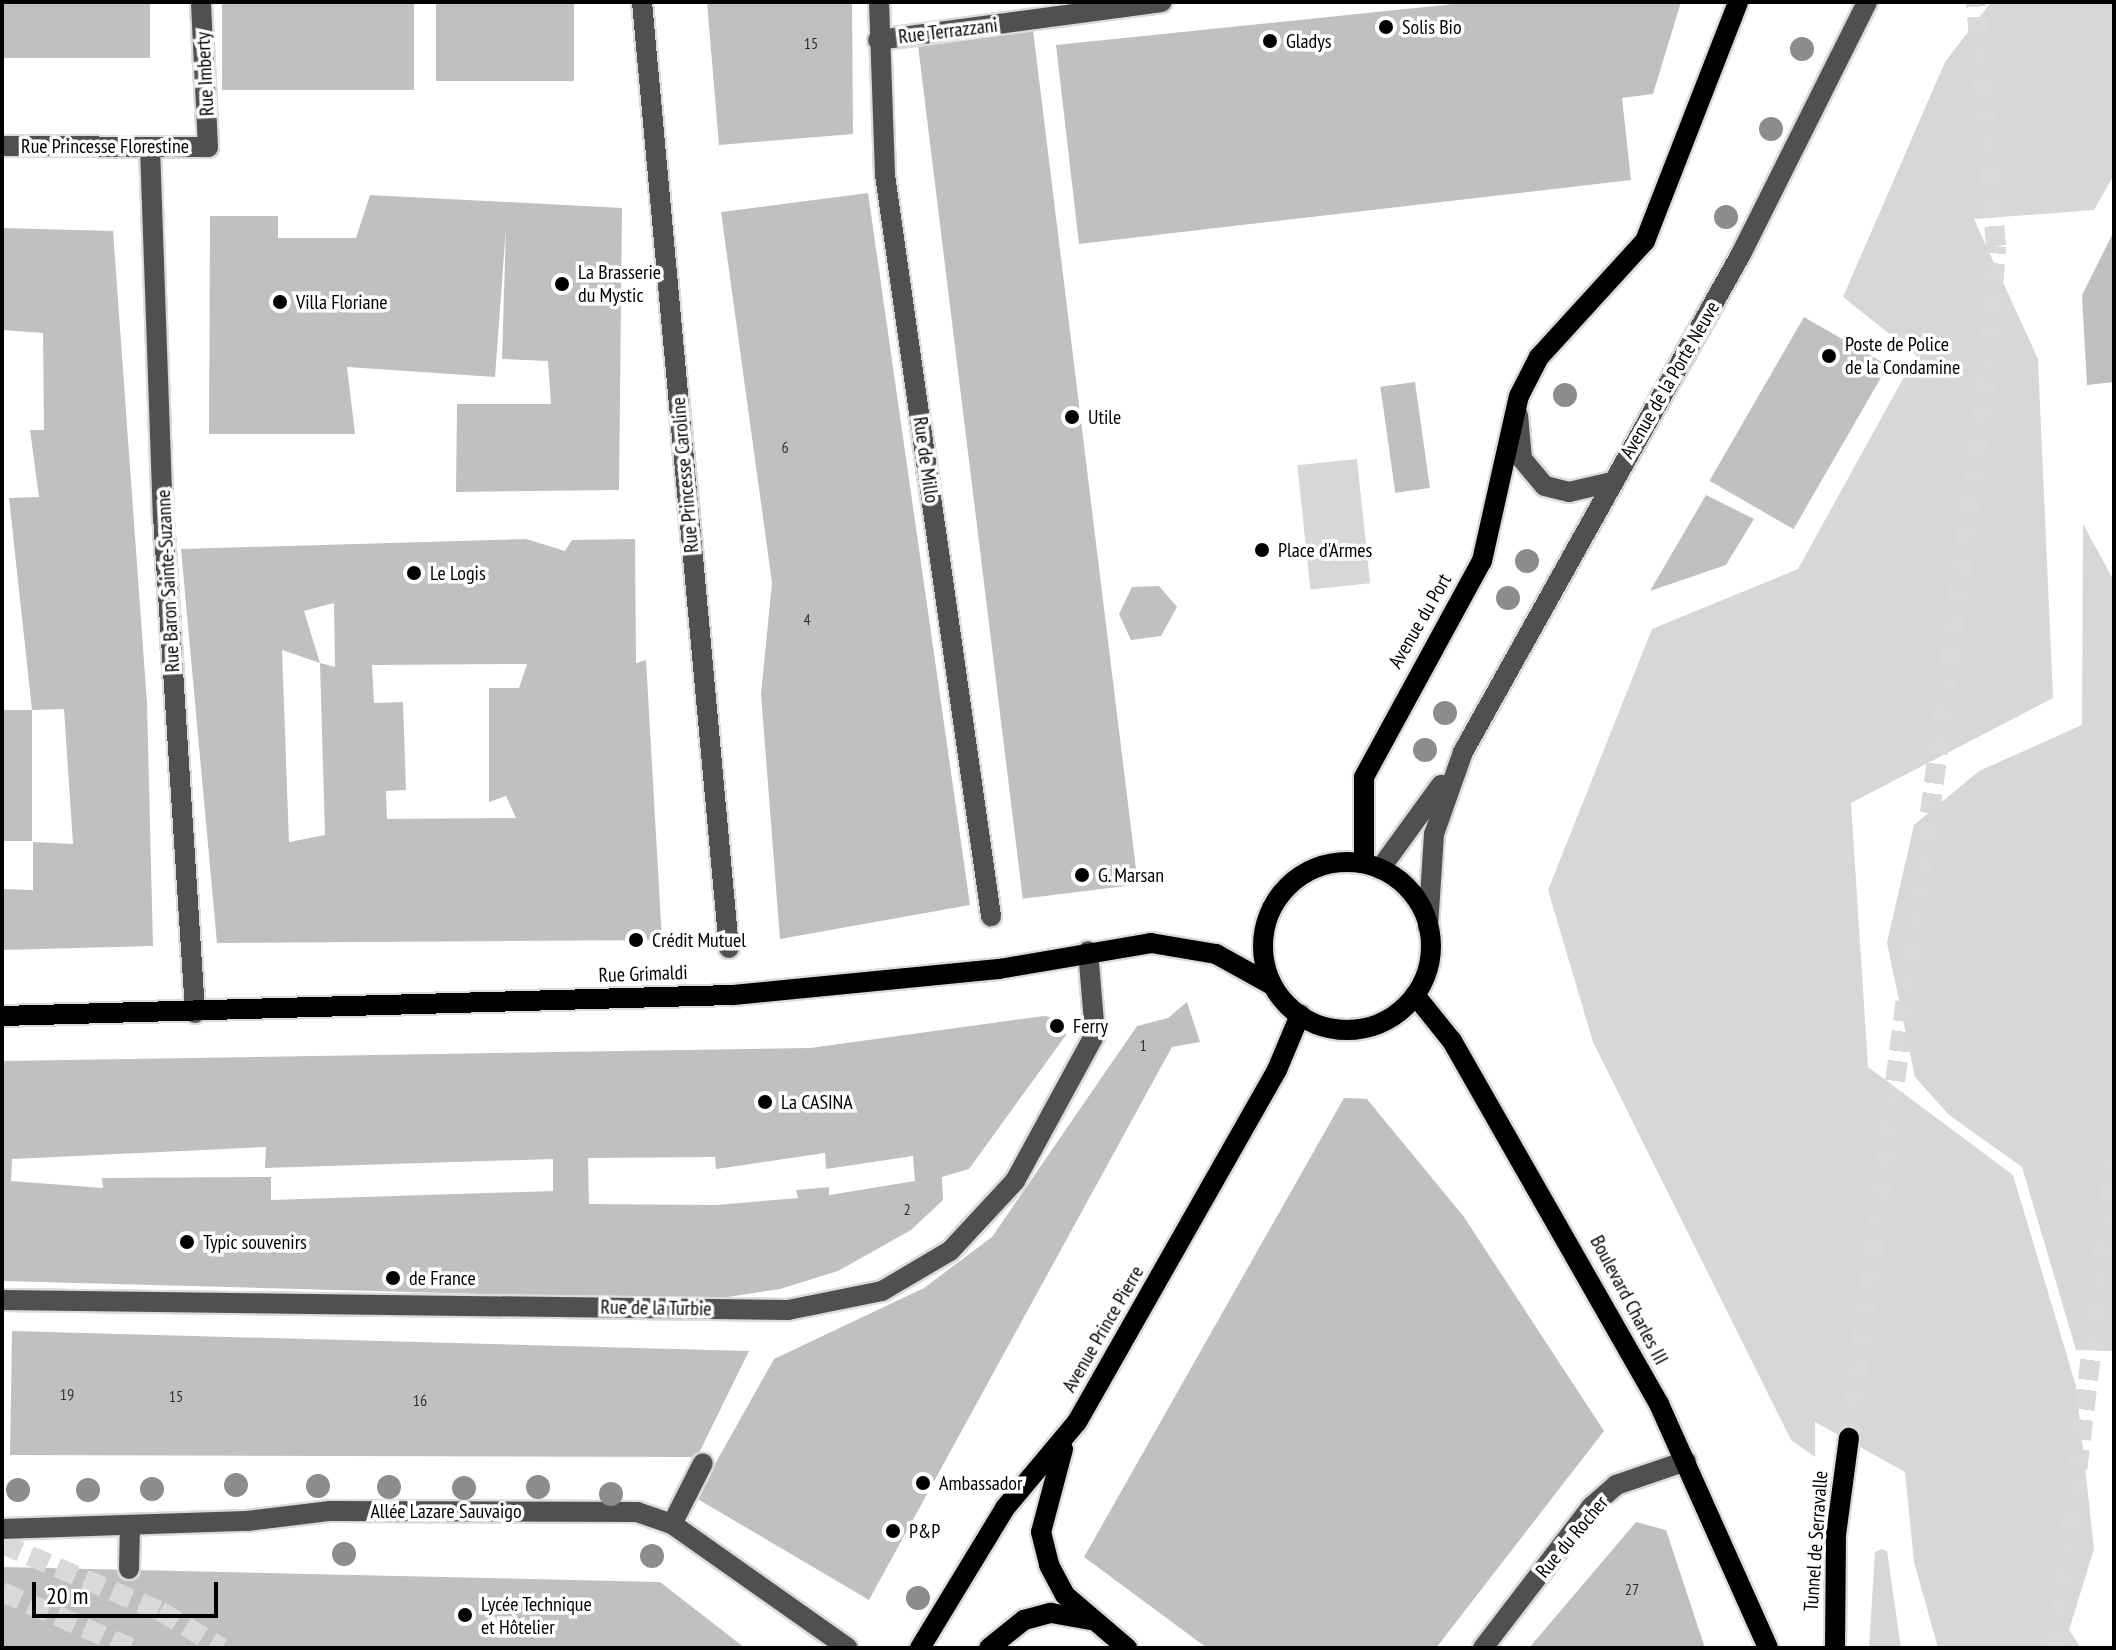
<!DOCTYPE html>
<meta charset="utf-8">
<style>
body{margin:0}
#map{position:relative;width:2116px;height:1650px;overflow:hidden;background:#fff;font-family:"PT Sans Narrow",sans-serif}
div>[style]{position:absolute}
.green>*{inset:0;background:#d7d7d7;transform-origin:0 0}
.building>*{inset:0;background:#c0c0c0;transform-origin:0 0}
.major-tunnel>*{height:20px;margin-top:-10px;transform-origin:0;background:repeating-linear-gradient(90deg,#d9d9d9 0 20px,transparent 0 30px)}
.roads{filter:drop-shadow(2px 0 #dbdbdb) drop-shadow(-2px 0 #dbdbdb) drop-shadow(0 2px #dbdbdb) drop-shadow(0 -2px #dbdbdb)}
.minor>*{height:20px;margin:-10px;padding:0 10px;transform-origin:10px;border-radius:10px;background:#505050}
.major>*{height:20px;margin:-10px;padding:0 10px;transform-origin:10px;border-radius:10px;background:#000}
.major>.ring{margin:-10px;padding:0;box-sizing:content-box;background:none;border:20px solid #000;border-radius:50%}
.trees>*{width:24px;height:24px;margin:-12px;border-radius:50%;background:#8c8c8c}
.dots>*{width:22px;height:22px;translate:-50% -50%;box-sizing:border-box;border:4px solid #fff;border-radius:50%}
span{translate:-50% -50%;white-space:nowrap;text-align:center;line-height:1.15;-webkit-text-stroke:7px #fff;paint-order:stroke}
.number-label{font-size:16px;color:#303030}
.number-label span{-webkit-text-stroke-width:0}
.poi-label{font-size:20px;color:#000}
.left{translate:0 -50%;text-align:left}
.street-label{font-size:20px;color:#000}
.frame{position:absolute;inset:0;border:4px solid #000;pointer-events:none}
.scale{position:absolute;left:32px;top:1582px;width:186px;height:36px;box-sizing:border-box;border:4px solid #000;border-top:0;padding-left:10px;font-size:24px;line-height:28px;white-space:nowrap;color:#000;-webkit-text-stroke:6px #fff;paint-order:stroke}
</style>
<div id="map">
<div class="green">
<i style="clip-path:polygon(1991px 2px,2114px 2px,2114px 175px,2094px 210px,1974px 219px,2038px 359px,2053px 698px,1851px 803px,1868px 1067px,2013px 1175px,2076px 1386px,2094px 1549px,2069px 1630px,2081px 1648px,1938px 1648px,1914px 1562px,1905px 1472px,1815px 1422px,1815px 1457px,1791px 1440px,1593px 1042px,1548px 890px,1652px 629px,1798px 569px,1916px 355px,1843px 297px,1945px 62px)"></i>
<i style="left:1357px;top:459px;width:125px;height:60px;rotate:84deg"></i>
<i style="clip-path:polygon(2083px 524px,2114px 581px,2114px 1351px,2076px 1350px,2022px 1167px,1949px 1115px,1915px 1077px,1887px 943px,1914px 825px,1979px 771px,2082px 725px)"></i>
<i style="clip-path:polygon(1882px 1549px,1887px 1551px,1901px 1648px,1869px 1648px,1875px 1552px)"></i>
</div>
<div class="building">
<i style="left:2px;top:2px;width:148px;height:56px"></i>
<i style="left:222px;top:2px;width:192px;height:88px"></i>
<i style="left:436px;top:2px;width:138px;height:79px"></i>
<i style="clip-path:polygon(707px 2px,852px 2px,853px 134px,719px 145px)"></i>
<i style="clip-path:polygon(1473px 2px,1681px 2px,1653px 94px,1622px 98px,1631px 180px,1079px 244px,1056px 45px)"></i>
<i style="left:1033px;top:30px;width:861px;height:116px;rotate:83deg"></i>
<i style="clip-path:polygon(868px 193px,970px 905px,780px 939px,761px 694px,772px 583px,721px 212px)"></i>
<i style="clip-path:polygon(370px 195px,622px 208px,619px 490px,456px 492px,457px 404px,551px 404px,548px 361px,502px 359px,506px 227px,495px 377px,347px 367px,355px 434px,209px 434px,210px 216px,278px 216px,278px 238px,356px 238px)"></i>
<i style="clip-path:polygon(2px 228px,113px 231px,147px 703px,153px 946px,2px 950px,2px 889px,33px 890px,33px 842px,73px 844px,64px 709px,32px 710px,9px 498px,39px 497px,30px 430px,44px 430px,43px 333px,2px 330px)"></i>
<i style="clip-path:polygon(2114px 231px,2114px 382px,2087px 385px,2082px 295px)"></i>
<i style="left:1804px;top:317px;width:97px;height:189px;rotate:30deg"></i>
<i style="left:1415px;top:382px;width:107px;height:35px;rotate:82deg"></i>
<i style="clip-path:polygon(1706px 495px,1754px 519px,1726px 565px,1650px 591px)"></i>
<i style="clip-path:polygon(evenodd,526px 539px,565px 551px,572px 540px,635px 539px,636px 663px,646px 660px,662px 940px,217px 943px,181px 549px,526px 539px,334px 603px,335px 667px,320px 663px,325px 835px,289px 842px,282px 650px,320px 663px,304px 611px,334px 603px,526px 539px,527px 664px,519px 688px,489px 688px,489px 802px,506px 796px,516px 818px,387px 819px,386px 791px,406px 790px,403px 702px,374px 703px,372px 665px,527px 664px)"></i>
<i style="clip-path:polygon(1159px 586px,1177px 607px,1161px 636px,1131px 640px,1119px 614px,1132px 587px)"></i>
<i style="left:2px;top:710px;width:30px;height:131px"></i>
<i style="clip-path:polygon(1187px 1002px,1200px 1042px,1172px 1047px,869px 1600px,696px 1498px,774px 1359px,924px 1288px,992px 1237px,1137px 1026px,1168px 1018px)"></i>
<i style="clip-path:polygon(evenodd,1044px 1016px,1061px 1019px,1066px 1035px,969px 1169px,942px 1177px,943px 1200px,911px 1230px,838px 1271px,780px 1289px,721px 1298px,557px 1296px,2px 1281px,2px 1061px,810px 1048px,1044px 1016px,266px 1147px,265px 1168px,553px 1159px,553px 1191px,271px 1200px,271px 1177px,102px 1178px,103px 1188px,11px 1181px,12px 1159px,266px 1147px,1044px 1016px,825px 1153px,826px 1169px,913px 1156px,915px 1181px,829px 1195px,829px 1187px,796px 1190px,798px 1198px,716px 1205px,589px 1204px,588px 1158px,715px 1157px,716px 1169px,825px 1153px)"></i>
<i style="clip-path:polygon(1344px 1098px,1367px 1099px,1464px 1217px,1604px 1431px,1436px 1648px,1207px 1648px,1084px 1557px)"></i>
<i style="clip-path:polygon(12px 1331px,601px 1347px,749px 1351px,697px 1457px,10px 1455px)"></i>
<i style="clip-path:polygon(1636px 1522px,1666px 1530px,1705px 1648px,1529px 1648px)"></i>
<i style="clip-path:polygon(2px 1567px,660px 1582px,745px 1648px,2px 1648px)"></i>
</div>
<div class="major-tunnel">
<i style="left:1849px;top:1438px;width:1074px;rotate:-82.62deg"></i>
<i style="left:1987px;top:373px;width:127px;rotate:-85.9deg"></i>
<i style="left:1996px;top:246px;width:245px;rotate:-94.7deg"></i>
<i style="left:2px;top:1544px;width:172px;rotate:23deg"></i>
<i style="left:160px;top:1611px;width:72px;rotate:30.8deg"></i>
<i style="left:2px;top:1592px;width:141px;rotate:23.5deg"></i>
<i style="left:2056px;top:1648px;width:493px;rotate:-83.2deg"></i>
</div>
<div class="roads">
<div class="minor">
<i style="left:642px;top:2px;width:950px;rotate:84.75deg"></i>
<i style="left:879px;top:2px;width:173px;rotate:88deg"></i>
<i style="left:885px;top:175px;width:749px;rotate:81.86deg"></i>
<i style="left:878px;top:40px;width:286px;rotate:-7.6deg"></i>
<i style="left:2px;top:146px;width:206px;rotate:0.3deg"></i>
<i style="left:208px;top:147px;width:145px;rotate:-92.8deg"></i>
<i style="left:150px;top:148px;width:368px;rotate:88deg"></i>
<i style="left:163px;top:516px;width:498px;rotate:86.3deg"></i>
<i style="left:1518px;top:415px;width:44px;rotate:84.8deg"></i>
<i style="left:1522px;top:459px;width:35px;rotate:50deg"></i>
<i style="left:1545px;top:486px;width:25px;rotate:14deg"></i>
<i style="left:1569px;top:492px;width:44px;rotate:-13.1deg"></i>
<i style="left:1380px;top:869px;width:104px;rotate:-54deg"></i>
<i style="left:1428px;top:927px;width:93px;rotate:-86.3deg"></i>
<i style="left:1434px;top:834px;width:87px;rotate:-70.5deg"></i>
<i style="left:1463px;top:752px;width:570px;rotate:-60.83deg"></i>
<i style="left:1741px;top:254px;width:282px;rotate:-63.4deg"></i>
<i style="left:2px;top:1300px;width:786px;rotate:0.73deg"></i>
<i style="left:788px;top:1310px;width:96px;rotate:-11.4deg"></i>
<i style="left:882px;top:1291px;width:79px;rotate:-30.5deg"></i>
<i style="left:950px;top:1251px;width:96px;rotate:-47.1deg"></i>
<i style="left:1015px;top:1181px;width:167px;rotate:-61.4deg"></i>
<i style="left:1095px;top:1034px;width:83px;rotate:-94.8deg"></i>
<i style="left:672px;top:1524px;width:68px;rotate:-63.1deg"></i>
<i style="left:2px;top:1529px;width:245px;rotate:-1.9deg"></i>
<i style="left:247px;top:1521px;width:84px;rotate:-6.9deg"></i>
<i style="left:330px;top:1511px;width:307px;rotate:0.2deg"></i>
<i style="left:637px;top:1512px;width:37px;rotate:19deg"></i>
<i style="left:672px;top:1524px;width:215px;rotate:35.2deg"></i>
<i style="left:129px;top:1569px;width:43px;rotate:-88.7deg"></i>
<i style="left:1483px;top:1648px;width:178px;rotate:-52.5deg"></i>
<i style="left:1591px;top:1507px;width:33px;rotate:-41deg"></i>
<i style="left:1616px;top:1485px;width:74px;rotate:-18.9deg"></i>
</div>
<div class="major">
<i class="ring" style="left:1263px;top:862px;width:148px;height:148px"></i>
<i style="left:1364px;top:863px;width:86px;rotate:-90deg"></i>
<i style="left:1364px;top:777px;width:246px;rotate:-61.4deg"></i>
<i style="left:1482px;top:561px;width:169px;rotate:-77.4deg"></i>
<i style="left:1519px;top:396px;width:44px;rotate:-62.9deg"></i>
<i style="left:1539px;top:357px;width:157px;rotate:-47.6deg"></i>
<i style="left:1645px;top:241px;width:256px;rotate:-68.7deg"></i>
<i style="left:1415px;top:995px;width:59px;rotate:51.2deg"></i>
<i style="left:1452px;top:1041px;width:418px;rotate:60.3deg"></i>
<i style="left:1659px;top:1404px;width:267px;rotate:65.9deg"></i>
<i style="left:2px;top:1016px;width:731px;rotate:-1.65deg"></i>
<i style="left:733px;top:995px;width:267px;rotate:-5.6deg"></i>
<i style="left:999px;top:969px;width:154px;rotate:-9.7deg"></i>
<i style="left:1151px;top:943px;width:66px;rotate:9.6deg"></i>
<i style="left:1216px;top:954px;width:64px;rotate:29deg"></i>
<i style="left:1063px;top:1449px;width:86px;rotate:104.8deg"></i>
<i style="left:1041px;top:1532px;width:34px;rotate:76deg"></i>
<i style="left:1049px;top:1565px;width:34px;rotate:62deg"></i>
<i style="left:1065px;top:1595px;width:82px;rotate:40.5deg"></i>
<i style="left:920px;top:1648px;width:164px;rotate:-58.7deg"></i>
<i style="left:1005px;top:1508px;width:112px;rotate:-50.1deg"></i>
<i style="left:1077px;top:1422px;width:405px;rotate:-60.4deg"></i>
<i style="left:1277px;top:1070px;width:60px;rotate:-67.3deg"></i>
<i style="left:989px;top:1648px;width:45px;rotate:-38.7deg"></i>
<i style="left:1024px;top:1620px;width:28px;rotate:-15deg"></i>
<i style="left:1051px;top:1613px;width:40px;rotate:10deg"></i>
<i style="left:1835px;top:1648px;width:113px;rotate:-89.5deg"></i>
<i style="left:1836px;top:1535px;width:98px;rotate:-82.4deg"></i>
</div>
</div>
<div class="trees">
<i style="left:1802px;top:49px"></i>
<i style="left:1771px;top:129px"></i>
<i style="left:1726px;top:217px"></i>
<i style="left:1565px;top:395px"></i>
<i style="left:1527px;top:561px"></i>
<i style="left:1508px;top:598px"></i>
<i style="left:1445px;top:713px"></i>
<i style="left:1425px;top:750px"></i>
<i style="left:236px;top:1485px"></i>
<i style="left:318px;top:1486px"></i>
<i style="left:389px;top:1487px"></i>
<i style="left:538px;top:1487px"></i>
<i style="left:464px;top:1488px"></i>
<i style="left:152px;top:1489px"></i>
<i style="left:18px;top:1490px"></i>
<i style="left:88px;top:1490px"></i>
<i style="left:611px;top:1494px"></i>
<i style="left:344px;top:1554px"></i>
<i style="left:652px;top:1556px"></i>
<i style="left:918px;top:1598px"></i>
</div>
<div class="dots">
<i style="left:1386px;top:27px;background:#000"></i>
<i style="left:1270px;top:41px;background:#000"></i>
<i style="left:562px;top:284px;background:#000"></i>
<i style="left:280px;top:302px;background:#000"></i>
<i style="left:1829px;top:356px;background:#000"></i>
<i style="left:1072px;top:417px;background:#000"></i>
<i style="left:1262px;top:550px;background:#000"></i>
<i style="left:414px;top:573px;background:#000"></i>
<i style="left:1082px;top:875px;background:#000"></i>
<i style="left:636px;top:940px;background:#000"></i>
<i style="left:1057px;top:1026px;background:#000"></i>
<i style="left:765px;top:1102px;background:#000"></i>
<i style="left:187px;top:1242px;background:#000"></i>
<i style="left:393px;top:1278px;background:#000"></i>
<i style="left:923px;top:1483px;background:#000"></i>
<i style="left:893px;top:1531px;background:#000"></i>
<i style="left:465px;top:1615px;background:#000"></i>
</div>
<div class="number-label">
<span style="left:811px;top:43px">15</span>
<span style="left:785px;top:447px">6</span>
<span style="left:807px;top:619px">4</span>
<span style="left:1143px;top:1045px">1</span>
<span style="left:907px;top:1209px">2</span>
<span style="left:67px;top:1394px">19</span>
<span style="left:176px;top:1396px">15</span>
<span style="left:420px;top:1400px">16</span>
<span style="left:1632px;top:1589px">27</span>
</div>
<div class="poi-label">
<span class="left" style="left:1402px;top:27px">Solis Bio</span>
<span class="left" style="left:1286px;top:41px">Gladys</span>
<span class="left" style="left:578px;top:284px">La Brasserie<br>du Mystic</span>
<span class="left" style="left:296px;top:302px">Villa Floriane</span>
<span class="left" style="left:1845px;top:356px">Poste de Police<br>de la Condamine</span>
<span class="left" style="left:1088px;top:417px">Utile</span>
<span class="left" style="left:1278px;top:550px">Place d'Armes</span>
<span class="left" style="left:430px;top:573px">Le Logis</span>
<span class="left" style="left:1098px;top:875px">G. Marsan</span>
<span class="left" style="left:652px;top:940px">Crédit Mutuel</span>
<span class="left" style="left:1073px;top:1026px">Ferry</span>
<span class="left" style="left:781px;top:1102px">La CASINA</span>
<span class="left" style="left:203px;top:1242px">Typic souvenirs</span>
<span class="left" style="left:409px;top:1278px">de France</span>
<span class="left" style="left:939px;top:1483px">Ambassador</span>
<span class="left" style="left:909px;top:1531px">P&amp;P</span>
<span class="left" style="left:481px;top:1616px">Lycée Technique<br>et Hôtelier</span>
</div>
<div class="street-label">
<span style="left:948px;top:31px;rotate:-7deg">Rue Terrazzani</span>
<span style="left:205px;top:74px;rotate:-93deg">Rue Imberty</span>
<span style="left:105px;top:146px">Rue Princesse Florestine</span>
<span style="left:1670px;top:380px;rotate:-60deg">Avenue de la Porte Neuve</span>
<span style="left:926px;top:460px;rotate:82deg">Rue de Millo</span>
<span style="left:685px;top:475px;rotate:-95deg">Rue Princesse Caroline</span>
<span style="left:168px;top:581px;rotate:-93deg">Rue Baron Sainte-Suzanne</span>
<span style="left:1420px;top:621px;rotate:-60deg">Avenue du Port</span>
<span style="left:643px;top:974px;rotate:-2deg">Rue Grimaldi</span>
<span style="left:1629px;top:1300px;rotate:62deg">Boulevard Charles III</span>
<span style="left:656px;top:1308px;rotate:1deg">Rue de la Turbie</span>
<span style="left:1103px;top:1329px;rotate:-60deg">Avenue Prince Pierre</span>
<span style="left:446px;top:1511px">Allée Lazare Sauvaigo</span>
<span style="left:1572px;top:1537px;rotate:-50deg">Rue du Rocher</span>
<span style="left:1816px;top:1541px;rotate:-86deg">Tunnel de Serravalle</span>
</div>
<div class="frame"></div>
<div class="scale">20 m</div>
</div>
